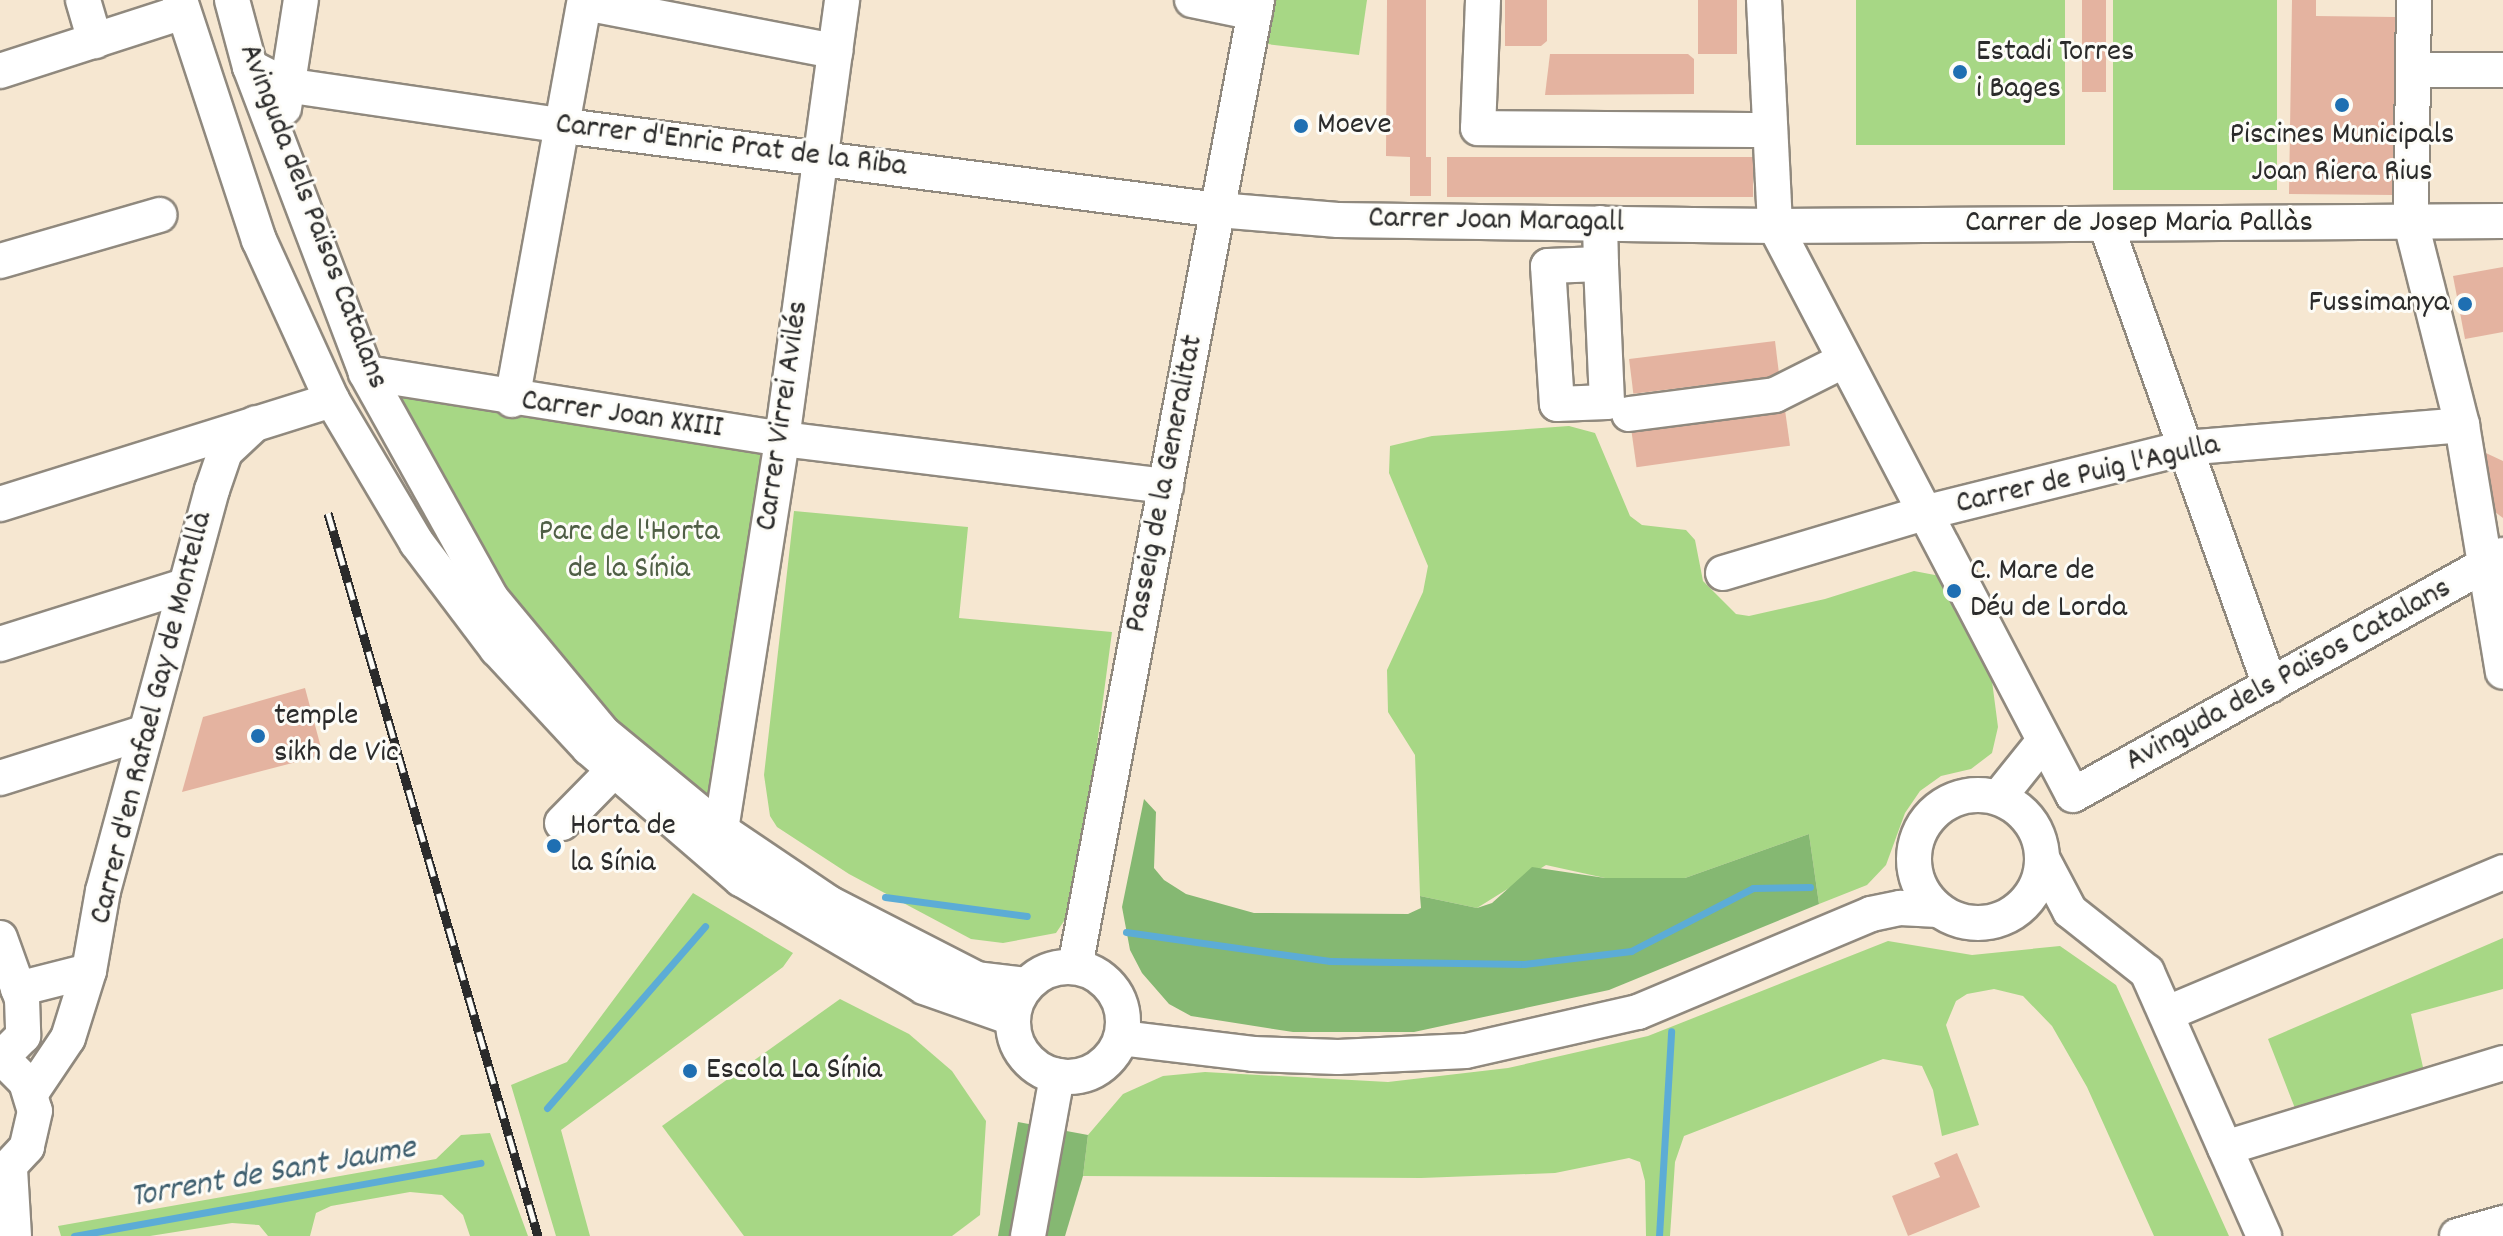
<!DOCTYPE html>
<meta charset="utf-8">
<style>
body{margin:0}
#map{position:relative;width:2503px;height:1236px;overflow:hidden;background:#f6e7d1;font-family:Dekko,sans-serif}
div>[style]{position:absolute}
.green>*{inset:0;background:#a7d785;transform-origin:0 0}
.forest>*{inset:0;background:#85b872}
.stream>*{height:7px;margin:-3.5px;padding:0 3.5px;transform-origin:3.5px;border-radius:3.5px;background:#5cacd6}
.building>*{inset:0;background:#e4b3a0;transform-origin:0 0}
.roads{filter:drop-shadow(2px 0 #90897e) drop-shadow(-2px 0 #90897e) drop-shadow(0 2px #90897e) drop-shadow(0 -2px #90897e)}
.minor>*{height:34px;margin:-17px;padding:0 17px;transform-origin:17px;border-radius:17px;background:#fff}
.minor>.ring{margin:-17px;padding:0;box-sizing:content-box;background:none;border:34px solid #fff;border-radius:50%}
.rail>*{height:9px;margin-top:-4.5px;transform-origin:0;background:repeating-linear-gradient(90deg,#fdfcf7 0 18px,#2b2b2b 0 36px);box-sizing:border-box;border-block:2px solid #2b2b2b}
.dots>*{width:22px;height:22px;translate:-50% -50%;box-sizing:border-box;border:4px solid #fdfcf7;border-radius:50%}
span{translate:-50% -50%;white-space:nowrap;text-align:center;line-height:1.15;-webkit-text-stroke:6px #fdfcf7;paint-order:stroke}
.poi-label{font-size:32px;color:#2b2b2b}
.left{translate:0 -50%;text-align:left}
.right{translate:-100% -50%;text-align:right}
.street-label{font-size:32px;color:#2b2b2b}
.park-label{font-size:32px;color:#505f46}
.water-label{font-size:34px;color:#3f5f6f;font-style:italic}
</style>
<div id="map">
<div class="green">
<i style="clip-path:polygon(1257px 0,1367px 0,1359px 55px,1250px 42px)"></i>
<i style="left:1856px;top:0;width:209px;height:145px"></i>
<i style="left:2113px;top:0;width:164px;height:190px"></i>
<i style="clip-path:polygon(366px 373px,782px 439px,721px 830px,491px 598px)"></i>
<i style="clip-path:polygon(1569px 426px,1595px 433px,1630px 516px,1642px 525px,1686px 530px,1695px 540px,1703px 581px,1736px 614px,1749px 616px,1825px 599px,1914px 571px,1940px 576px,1948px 586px,1992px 681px,1998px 727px,1992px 753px,1971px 769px,1941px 776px,1920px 791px,1905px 813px,1886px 865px,1867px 885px,1819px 904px,1809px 834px,1685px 878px,1605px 878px,1546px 865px,1477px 908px,1420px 896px,1415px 755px,1388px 712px,1387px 670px,1423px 592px,1428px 566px,1389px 473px,1390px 446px,1432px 436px)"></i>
<i style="clip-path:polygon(794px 511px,968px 527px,959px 618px,1112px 632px,1076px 903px,1056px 933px,1003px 943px,971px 939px,849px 874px,777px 827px,770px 816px,764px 775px)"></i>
<i style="clip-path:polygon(693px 893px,793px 953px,783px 967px,561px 1130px,590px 1236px,556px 1236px,511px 1085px,567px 1062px)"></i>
<i style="clip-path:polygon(2503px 938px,2503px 989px,2411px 1014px,2427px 1085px,2300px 1121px,2268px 1039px)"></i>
<i style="clip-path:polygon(1888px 941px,1972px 955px,2060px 946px,2116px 985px,2229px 1236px,2154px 1236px,2087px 1087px,2052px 1026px,2023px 996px,1994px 989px,1967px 994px,1956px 1001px,1946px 1025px,1979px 1125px,1942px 1136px,1933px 1090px,1922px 1066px,1883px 1059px,1684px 1136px,1675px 1162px,1670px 1236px,1646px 1236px,1645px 1181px,1640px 1162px,1629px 1158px,1555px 1173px,1421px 1178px,1083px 1176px,1088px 1135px,1123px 1094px,1163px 1076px,1205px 1072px,1388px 1082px,1508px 1068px,1648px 1036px)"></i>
<i style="clip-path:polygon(840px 999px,909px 1034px,952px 1071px,986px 1121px,980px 1215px,952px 1236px,744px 1236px,662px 1126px)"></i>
<i style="clip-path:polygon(490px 1133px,528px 1236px,470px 1236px,463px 1215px,442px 1195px,410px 1192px,331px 1206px,316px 1213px,310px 1236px,268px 1236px,259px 1225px,232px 1223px,150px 1236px,61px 1236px,58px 1226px,436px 1159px,461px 1135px)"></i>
</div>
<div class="forest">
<i style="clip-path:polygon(1144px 799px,1156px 812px,1154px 868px,1164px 880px,1186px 894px,1254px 913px,1408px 914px,1421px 908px,1420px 896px,1477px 908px,1492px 903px,1532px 867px,1605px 878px,1685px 878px,1809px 834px,1819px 904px,1609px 990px,1414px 1032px,1293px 1032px,1191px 1016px,1169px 1004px,1142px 973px,1130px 950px,1122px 907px)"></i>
<i style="clip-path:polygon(1018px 1122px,1088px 1135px,1083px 1176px,1065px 1236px,998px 1236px)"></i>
</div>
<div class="stream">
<i style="left:885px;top:897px;width:143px;rotate:7.6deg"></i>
<i style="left:1126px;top:932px;width:206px;rotate:8.1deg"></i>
<i style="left:1330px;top:961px;width:194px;rotate:0.9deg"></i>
<i style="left:1524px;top:964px;width:108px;rotate:-6.9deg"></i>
<i style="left:1631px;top:951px;width:137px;rotate:-27.3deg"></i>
<i style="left:1753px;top:888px;width:57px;rotate:-1deg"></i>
<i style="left:547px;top:1108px;width:241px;rotate:-49deg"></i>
<i style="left:74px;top:1236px;width:413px;rotate:-10.2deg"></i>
<i style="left:1659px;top:1236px;width:205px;rotate:-86.6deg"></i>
</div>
<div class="building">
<i style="clip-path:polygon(1387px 0,1426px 0,1426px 157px,1431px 157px,1431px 196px,1410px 196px,1410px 157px,1386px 156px)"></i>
<i style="clip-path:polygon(1505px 0,1547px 0,1547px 41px,1541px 46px,1505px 46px)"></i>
<i style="left:1698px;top:0;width:39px;height:54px"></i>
<i style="left:2082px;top:0;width:24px;height:92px"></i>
<i style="clip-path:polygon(2292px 0,2316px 0,2316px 16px,2395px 17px,2394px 195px,2289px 194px)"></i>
<i style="clip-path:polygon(1550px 54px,1688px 54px,1694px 59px,1694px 94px,1545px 95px)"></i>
<i style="left:1447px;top:157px;width:306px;height:40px"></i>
<i style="clip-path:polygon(2503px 267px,2503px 332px,2465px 339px,2453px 276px)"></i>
<i style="left:1775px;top:341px;width:35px;height:147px;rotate:83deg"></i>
<i style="left:1785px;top:410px;width:36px;height:155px;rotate:82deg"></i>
<i style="clip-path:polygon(2473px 447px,2503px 461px,2503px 518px,2487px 506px)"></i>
<i style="clip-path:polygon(305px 688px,323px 755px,182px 792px,203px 717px)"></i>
<i style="clip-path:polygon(1957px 1153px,1980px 1207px,1908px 1236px,1892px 1196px,1940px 1177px,1934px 1163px)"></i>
</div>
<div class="roads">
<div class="minor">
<i style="left:83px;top:0;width:43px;rotate:73.7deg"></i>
<i style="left:180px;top:0;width:253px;rotate:71.8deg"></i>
<i style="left:259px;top:240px;width:176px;rotate:65.5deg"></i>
<i style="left:332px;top:400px;width:166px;rotate:59.3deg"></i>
<i style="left:417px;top:543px;width:133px;rotate:53deg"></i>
<i style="left:497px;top:649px;width:135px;rotate:47.1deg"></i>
<i style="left:589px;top:748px;width:201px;rotate:40.8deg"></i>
<i style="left:741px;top:879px;width:212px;rotate:30.5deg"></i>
<i style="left:924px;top:987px;width:93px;rotate:19.4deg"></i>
<i style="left:232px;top:0;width:69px;rotate:75deg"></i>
<i style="left:250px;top:67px;width:327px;rotate:69.2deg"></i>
<i style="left:366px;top:373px;width:257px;rotate:60.9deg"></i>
<i style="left:491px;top:598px;width:175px;rotate:50.3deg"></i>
<i style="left:603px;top:733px;width:153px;rotate:39.4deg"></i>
<i style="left:721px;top:830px;width:130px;rotate:34.1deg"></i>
<i style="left:829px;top:903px;width:166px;rotate:27.2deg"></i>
<i style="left:977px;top:979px;width:49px;rotate:7deg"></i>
<i style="left:1192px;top:0;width:64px;rotate:11.7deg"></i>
<i style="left:1483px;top:0;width:128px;rotate:92.2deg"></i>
<i style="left:1478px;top:128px;width:292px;rotate:0.4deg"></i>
<i style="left:1764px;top:0;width:226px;rotate:87.2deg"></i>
<i style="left:1775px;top:226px;width:642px;rotate:62.36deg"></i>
<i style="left:2073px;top:795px;width:492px;rotate:-29.2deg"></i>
<i style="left:2414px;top:0;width:223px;rotate:90.8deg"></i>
<i style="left:2411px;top:223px;width:208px;rotate:75.8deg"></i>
<i style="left:2462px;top:425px;width:250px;rotate:80.6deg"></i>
<i style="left:585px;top:3px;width:255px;rotate:10.9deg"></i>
<i style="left:250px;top:67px;width:39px;rotate:27deg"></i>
<i style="left:285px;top:85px;width:283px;rotate:8.3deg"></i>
<i style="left:565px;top:126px;width:658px;rotate:7.33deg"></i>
<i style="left:1218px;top:210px;width:120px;rotate:4.8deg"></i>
<i style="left:1338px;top:220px;width:437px;rotate:0.8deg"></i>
<i style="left:1775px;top:226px;width:728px;rotate:-0.39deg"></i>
<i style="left:2413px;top:70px;width:90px"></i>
<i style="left:0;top:71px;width:192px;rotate:-17.9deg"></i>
<i style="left:284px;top:108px;width:109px;rotate:-81.1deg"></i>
<i style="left:1600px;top:223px;width:41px;rotate:88.6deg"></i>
<i style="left:1601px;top:264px;width:53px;rotate:177.8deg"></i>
<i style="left:1548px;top:266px;width:138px;rotate:86.3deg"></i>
<i style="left:1557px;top:404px;width:50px;rotate:-2.3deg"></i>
<i style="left:1607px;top:402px;width:138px;rotate:-92.5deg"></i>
<i style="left:2106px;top:225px;width:489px;rotate:70.4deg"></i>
<i style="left:0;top:261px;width:166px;rotate:-16.1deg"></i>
<i style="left:366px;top:373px;width:421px;rotate:9deg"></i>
<i style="left:782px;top:439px;width:387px;rotate:7deg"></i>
<i style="left:512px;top:400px;width:407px;rotate:-79.7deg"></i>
<i style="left:1629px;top:414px;width:147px;rotate:-7.4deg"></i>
<i style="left:1775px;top:395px;width:78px;rotate:-26.6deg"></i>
<i style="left:0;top:504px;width:348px;rotate:-17.4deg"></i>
<i style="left:1723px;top:573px;width:210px;rotate:-16.6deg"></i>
<i style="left:1924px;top:513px;width:268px;rotate:-14deg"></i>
<i style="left:2184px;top:448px;width:279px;rotate:-4.7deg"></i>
<i style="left:0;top:644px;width:193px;rotate:-17.5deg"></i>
<i style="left:0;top:778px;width:153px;rotate:-17.5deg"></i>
<i class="ring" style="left:1914px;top:795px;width:94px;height:94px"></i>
<i style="left:1999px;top:797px;width:70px;rotate:-51.3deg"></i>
<i style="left:562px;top:823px;width:73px;rotate:-45.6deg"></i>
<i style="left:721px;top:830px;width:396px;rotate:-81.1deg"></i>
<i style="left:782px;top:439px;width:443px;rotate:-82.2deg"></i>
<i style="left:2043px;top:860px;width:58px;rotate:62.1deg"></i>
<i style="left:2070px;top:911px;width:98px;rotate:38.4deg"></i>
<i style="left:2147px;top:972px;width:289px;rotate:66.1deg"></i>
<i style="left:0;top:938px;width:65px;rotate:70.2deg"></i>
<i style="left:22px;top:999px;width:37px;rotate:88deg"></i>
<i style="left:23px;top:1036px;width:30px;rotate:135deg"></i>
<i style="left:1075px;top:967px;width:984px;rotate:-79.34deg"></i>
<i class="ring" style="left:1013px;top:967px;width:76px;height:76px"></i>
<i style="left:18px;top:989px;width:73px;rotate:-14.2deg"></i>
<i style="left:2168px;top:1013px;width:363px;rotate:-22.8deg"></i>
<i style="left:1121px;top:1038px;width:133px;rotate:6.9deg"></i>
<i style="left:1253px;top:1054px;width:85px;rotate:2deg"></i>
<i style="left:1338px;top:1057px;width:128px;rotate:-2.7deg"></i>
<i style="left:1466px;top:1051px;width:176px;rotate:-12.8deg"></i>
<i style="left:1638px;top:1012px;width:253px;rotate:-22.8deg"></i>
<i style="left:1871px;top:914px;width:30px;rotate:-12deg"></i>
<i style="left:1900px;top:908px;width:38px;rotate:3deg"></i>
<i style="left:0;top:1056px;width:37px;rotate:45deg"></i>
<i style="left:26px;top:1082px;width:30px;rotate:73deg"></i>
<i style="left:35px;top:1111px;width:37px;rotate:103deg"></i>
<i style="left:27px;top:1147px;width:40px;rotate:133deg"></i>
<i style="left:31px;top:1093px;width:66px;rotate:-56.1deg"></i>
<i style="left:68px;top:1038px;width:70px;rotate:-72.6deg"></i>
<i style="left:89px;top:971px;width:81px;rotate:-80.1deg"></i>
<i style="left:103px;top:891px;width:416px;rotate:-74.8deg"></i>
<i style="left:212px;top:490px;width:40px;rotate:-71.1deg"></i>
<i style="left:225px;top:452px;width:42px;rotate:-43.1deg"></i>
<i style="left:2225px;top:1148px;width:291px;rotate:-17deg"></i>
<i style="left:10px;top:1169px;width:67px;rotate:86.6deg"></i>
<i style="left:1028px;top:1236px;width:163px;rotate:-79.7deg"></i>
<i style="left:2457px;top:1236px;width:48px;rotate:-15.8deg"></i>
</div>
</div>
<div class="rail">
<i style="left:328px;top:513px;width:753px;rotate:73.8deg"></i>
</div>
<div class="dots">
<i style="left:1960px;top:72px;background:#1f6fb2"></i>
<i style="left:2342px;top:105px;background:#1f6fb2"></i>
<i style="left:1301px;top:126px;background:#1f6fb2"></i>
<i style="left:2465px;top:304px;background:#1f6fb2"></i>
<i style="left:1954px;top:591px;background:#1f6fb2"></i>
<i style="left:258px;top:736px;background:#1f6fb2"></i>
<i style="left:554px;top:846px;background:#1f6fb2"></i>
<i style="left:690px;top:1071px;background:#1f6fb2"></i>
</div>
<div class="poi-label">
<span class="left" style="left:1976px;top:72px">Estadi Torres<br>i Bages</span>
<span class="left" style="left:1317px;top:126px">Moeve</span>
<span style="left:2342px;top:155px">Piscines Municipals<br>Joan Riera Rius</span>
<span class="right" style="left:2449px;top:304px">Fussimanya</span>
<span class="left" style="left:1970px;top:591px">C. Mare de<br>Déu de Lorda</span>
<span class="left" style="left:274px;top:736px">temple<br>sikh de Vic</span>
<span class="left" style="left:570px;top:846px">Horta de<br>la Sínia</span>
<span class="left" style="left:706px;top:1071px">Escola La Sínia</span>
</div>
<div class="street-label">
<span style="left:731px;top:147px;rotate:7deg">Carrer d'Enric Prat de la Riba</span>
<span style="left:312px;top:217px;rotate:69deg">Avinguda dels Països Catalans</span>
<span style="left:1496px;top:222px;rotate:1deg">Carrer Joan Maragall</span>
<span style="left:2139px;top:224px">Carrer de Josep Maria Pallàs</span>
<span style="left:622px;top:416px;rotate:8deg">Carrer Joan XXIII</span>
<span style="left:784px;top:416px;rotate:-82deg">Carrer Virrei Avilés</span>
<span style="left:2088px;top:476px;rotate:-13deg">Carrer de Puig l'Agulla</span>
<span style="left:1166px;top:484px;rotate:-79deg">Passeig de la Generalitat</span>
<span style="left:2289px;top:676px;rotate:-29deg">Avinguda dels Països Catalans</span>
<span style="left:153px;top:718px;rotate:-76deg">Carrer d'en Rafael Gay de Montellà</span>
</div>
<div class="park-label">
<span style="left:629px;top:552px">Parc de l'Horta<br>de la Sínia</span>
</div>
<div class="water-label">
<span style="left:273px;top:1174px;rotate:-10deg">Torrent de Sant Jaume</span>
</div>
</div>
